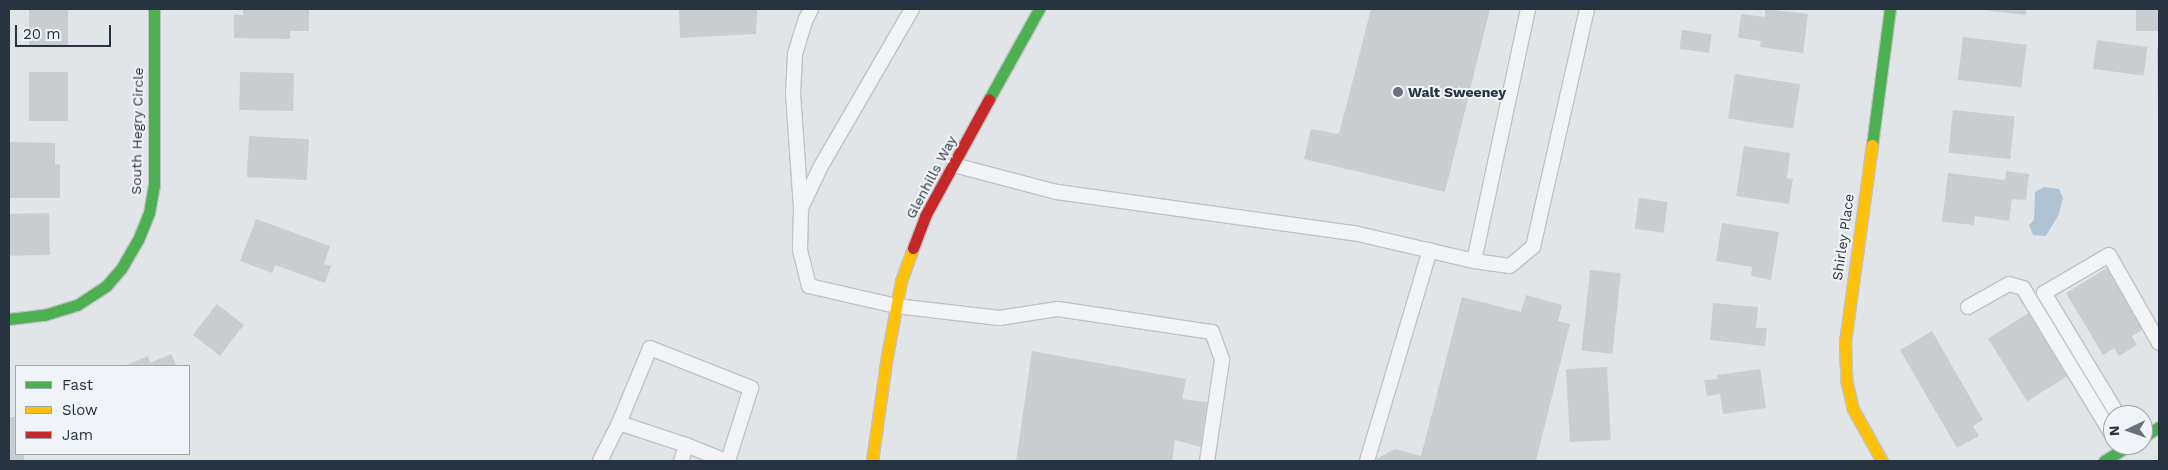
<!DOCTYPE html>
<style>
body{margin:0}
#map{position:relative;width:2168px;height:470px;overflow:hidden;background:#e2e5e7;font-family:"Work Sans",sans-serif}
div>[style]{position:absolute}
.water>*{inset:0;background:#b0c3d3}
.building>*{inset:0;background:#cacdcf;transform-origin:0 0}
.roads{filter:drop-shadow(1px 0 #c0c3c5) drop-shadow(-1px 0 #c0c3c5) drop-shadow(0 1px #c0c3c5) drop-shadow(0 -1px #c0c3c5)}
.lane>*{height:14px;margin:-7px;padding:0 7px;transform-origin:7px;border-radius:7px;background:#f2f3f4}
.fast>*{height:11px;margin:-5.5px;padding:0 5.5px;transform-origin:5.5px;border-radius:5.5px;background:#4caf50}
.slow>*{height:11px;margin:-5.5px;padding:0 5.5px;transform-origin:5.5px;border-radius:5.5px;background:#ffc107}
.jam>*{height:11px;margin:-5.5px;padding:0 5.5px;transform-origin:5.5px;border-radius:5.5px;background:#c62828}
.dots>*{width:14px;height:14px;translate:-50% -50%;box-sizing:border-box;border:2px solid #f0f3f7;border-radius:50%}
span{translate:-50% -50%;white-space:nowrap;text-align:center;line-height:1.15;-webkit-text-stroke:4px #f0f3f7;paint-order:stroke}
.poi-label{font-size:14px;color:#283341;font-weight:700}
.left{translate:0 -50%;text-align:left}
.street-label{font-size:14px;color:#283341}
.frame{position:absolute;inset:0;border:10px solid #283341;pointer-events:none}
.legend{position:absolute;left:15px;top:365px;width:175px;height:90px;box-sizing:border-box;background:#f0f3f7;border:1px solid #a0a6ae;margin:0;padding:6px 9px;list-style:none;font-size:15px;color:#283341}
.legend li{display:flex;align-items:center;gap:10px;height:25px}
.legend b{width:25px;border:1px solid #a0a6ae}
.north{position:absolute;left:2103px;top:405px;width:50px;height:50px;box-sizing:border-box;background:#f0f3f7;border:1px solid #a0a6ae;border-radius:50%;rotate:267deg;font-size:14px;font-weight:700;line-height:20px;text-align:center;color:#283341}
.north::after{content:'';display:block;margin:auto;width:18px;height:22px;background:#69717b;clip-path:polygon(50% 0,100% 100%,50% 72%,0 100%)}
.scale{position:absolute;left:15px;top:25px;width:96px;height:22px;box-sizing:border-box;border:2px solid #283341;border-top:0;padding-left:6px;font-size:15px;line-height:18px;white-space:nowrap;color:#283341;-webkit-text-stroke:4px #f0f3f7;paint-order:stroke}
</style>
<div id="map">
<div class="water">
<i style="clip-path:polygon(2044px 187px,2059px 189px,2063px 198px,2059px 214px,2046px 236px,2033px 235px,2029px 225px,2034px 220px,2035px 192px)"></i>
</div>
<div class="building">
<i style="left:29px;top:9px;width:39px;height:38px"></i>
<i style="clip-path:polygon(243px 9px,309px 9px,309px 31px,290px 31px,290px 39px,234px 38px,234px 15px,243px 15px)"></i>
<i style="clip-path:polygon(679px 9px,757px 9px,756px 34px,680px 38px)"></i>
<i style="clip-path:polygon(1371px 9px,1490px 9px,1445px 192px,1304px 159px,1311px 129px,1339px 134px)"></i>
<i style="clip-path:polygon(1765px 9px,1808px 14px,1803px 53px,1760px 47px,1761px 41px,1738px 38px,1741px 14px,1765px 17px)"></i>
<i style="clip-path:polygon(1976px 9px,2026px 9px,2026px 15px)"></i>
<i style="left:2136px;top:9px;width:23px;height:22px"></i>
<i style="left:1682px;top:30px;width:30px;height:19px;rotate:8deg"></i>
<i style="left:1963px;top:37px;width:64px;height:43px;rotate:7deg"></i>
<i style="left:2097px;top:40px;width:51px;height:29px;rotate:8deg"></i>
<i style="clip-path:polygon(2157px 48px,2159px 48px,2159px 118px,2158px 118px)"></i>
<i style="left:29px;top:72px;width:39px;height:49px"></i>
<i style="left:240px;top:72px;width:54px;height:38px;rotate:1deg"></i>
<i style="left:1735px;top:74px;width:66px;height:45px;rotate:9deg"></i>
<i style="left:1953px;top:110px;width:62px;height:43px;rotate:6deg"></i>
<i style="left:249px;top:136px;width:60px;height:41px;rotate:3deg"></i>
<i style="clip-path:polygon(10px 142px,55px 143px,55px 164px,60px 165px,60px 198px,10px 198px)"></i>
<i style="clip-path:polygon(1744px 146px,1790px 153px,1787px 178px,1793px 179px,1789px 204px,1736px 196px)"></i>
<i style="clip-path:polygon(2006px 171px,2029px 174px,2026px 200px,2012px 199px,2009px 221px,1975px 216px,1974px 225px,1942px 222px,1948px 173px,2005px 180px)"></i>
<i style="left:1639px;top:198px;width:29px;height:31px;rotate:8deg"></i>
<i style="left:49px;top:213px;width:42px;height:40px;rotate:89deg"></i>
<i style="clip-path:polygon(256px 219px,330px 246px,324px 264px,331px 266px,325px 283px,275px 265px,272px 273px,240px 261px)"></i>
<i style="clip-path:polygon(1722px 223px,1779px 232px,1771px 280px,1751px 276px,1752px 267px,1716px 261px)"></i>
<i style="clip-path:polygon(2110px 266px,2147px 327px,2132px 336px,2137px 345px,2119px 356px,2114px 348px,2103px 355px,2066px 293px)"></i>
<i style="left:1590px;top:270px;width:31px;height:81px;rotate:6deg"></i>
<i style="clip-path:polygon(1526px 295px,1562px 305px,1558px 321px,1570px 324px,1536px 461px,1372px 461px,1395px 449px,1421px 456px,1462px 297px,1521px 312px)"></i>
<i style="clip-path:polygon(1713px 303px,1758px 307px,1756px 328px,1767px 328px,1765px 346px,1710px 340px)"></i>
<i style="left:217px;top:304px;width:34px;height:39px;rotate:38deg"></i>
<i style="left:2032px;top:311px;width:74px;height:52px;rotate:58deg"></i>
<i style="clip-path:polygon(1932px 331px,1983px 420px,1973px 426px,1979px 436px,1957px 448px,1900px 350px)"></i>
<i style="clip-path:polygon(1032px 351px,1186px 379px,1182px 399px,1207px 402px,1201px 447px,1175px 440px,1172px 461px,1016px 461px)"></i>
<i style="clip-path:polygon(171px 354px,177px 366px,124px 366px,148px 356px,150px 363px)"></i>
<i style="left:1607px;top:367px;width:73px;height:41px;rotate:87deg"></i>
<i style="clip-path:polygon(1760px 369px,1766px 408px,1723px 414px,1720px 394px,1707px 396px,1704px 380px,1717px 379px,1717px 375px)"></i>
<i style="clip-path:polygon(9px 417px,16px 417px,16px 454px,24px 454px,24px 461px,9px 461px)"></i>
</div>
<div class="roads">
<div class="lane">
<i style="left:912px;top:9px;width:184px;rotate:120.1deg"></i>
<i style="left:820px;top:168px;width:44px;rotate:115.4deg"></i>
<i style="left:801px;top:208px;width:42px;rotate:91.4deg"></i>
<i style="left:800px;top:250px;width:37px;rotate:76deg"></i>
<i style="left:809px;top:286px;width:89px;rotate:12.9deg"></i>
<i style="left:896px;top:306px;width:104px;rotate:6.6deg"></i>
<i style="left:999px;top:318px;width:60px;rotate:-8.7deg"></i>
<i style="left:1058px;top:309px;width:156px;rotate:8.5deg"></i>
<i style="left:1212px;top:332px;width:30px;rotate:70deg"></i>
<i style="left:1222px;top:360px;width:102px;rotate:98.4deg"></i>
<i style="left:954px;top:165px;width:106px;rotate:14.7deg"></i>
<i style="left:1057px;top:192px;width:300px;rotate:7.9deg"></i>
<i style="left:1354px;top:233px;width:123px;rotate:13.1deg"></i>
<i style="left:1474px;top:261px;width:36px;rotate:8deg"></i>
<i style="left:1510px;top:266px;width:30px;rotate:-40deg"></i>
<i style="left:1533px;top:247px;width:244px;rotate:-77.2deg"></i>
<i style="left:801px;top:208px;width:114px;rotate:-94deg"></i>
<i style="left:793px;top:94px;width:40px;rotate:-87.1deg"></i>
<i style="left:795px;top:54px;width:37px;rotate:-73deg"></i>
<i style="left:806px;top:19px;width:11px;rotate:-63deg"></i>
<i style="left:1474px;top:261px;width:258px;rotate:-77.9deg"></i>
<i style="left:1968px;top:307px;width:47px;rotate:-29.3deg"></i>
<i style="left:2009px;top:284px;width:15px;rotate:16deg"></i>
<i style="left:2023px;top:288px;width:173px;rotate:58.7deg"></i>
<i style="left:2118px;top:415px;width:143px;rotate:-121.2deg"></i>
<i style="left:2044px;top:293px;width:75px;rotate:-30.3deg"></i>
<i style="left:2109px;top:255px;width:101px;rotate:60.4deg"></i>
<i style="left:619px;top:423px;width:81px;rotate:-67.5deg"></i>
<i style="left:650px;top:348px;width:109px;rotate:21.6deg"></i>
<i style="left:751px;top:388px;width:77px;rotate:107.5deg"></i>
<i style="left:686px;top:445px;width:43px;rotate:21.8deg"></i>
<i style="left:600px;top:461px;width:42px;rotate:-63.4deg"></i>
<i style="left:619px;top:423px;width:71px;rotate:18.2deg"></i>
<i style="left:686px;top:445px;width:17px;rotate:107deg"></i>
<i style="left:1367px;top:461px;width:220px;rotate:-73.4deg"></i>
</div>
<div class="fast">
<i style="left:989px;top:99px;width:103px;rotate:-60.9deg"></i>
<i style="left:1872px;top:145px;width:137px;rotate:-82.5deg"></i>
<i style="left:9px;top:319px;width:35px;rotate:-7deg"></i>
<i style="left:44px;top:315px;width:34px;rotate:-17deg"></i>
<i style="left:77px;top:305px;width:35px;rotate:-33deg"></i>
<i style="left:106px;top:286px;width:23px;rotate:-49deg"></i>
<i style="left:121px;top:269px;width:34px;rotate:-60deg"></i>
<i style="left:138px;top:240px;width:29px;rotate:-68deg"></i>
<i style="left:149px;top:213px;width:28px;rotate:-80deg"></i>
<i style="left:154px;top:185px;width:176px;rotate:-90deg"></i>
<i style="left:2143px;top:437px;width:19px;rotate:-32deg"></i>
<i style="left:2104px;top:461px;width:31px;rotate:-32deg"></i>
</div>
<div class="slow">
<i style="left:1872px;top:145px;width:198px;rotate:97.8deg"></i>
<i style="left:1845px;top:341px;width:38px;rotate:88deg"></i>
<i style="left:1846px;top:379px;width:31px;rotate:77deg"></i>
<i style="left:1853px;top:409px;width:60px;rotate:60.9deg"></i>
<i style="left:872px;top:461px;width:106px;rotate:-81.9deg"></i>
<i style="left:887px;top:356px;width:76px;rotate:-79.4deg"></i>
<i style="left:901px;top:281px;width:35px;rotate:-70deg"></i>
</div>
<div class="jam">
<i style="left:913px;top:248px;width:34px;rotate:-69deg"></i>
<i style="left:925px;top:216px;width:133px;rotate:-61.3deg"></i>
</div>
</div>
<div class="dots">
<i style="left:1398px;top:92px;background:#69717b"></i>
</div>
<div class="poi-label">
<span class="left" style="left:1408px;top:92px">Walt Sweeney</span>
</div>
<div class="street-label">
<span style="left:137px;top:131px;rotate:-89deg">South Hegry Circle</span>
<span style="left:931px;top:177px;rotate:-62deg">Glenhills Way</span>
<span style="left:1843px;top:237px;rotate:-82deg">Shirley Place</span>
</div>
<div class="frame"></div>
<ul class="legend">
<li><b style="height:6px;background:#4caf50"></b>Fast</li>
<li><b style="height:6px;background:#ffc107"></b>Slow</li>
<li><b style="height:6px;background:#c62828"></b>Jam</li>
</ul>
<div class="north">N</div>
<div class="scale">20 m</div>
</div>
